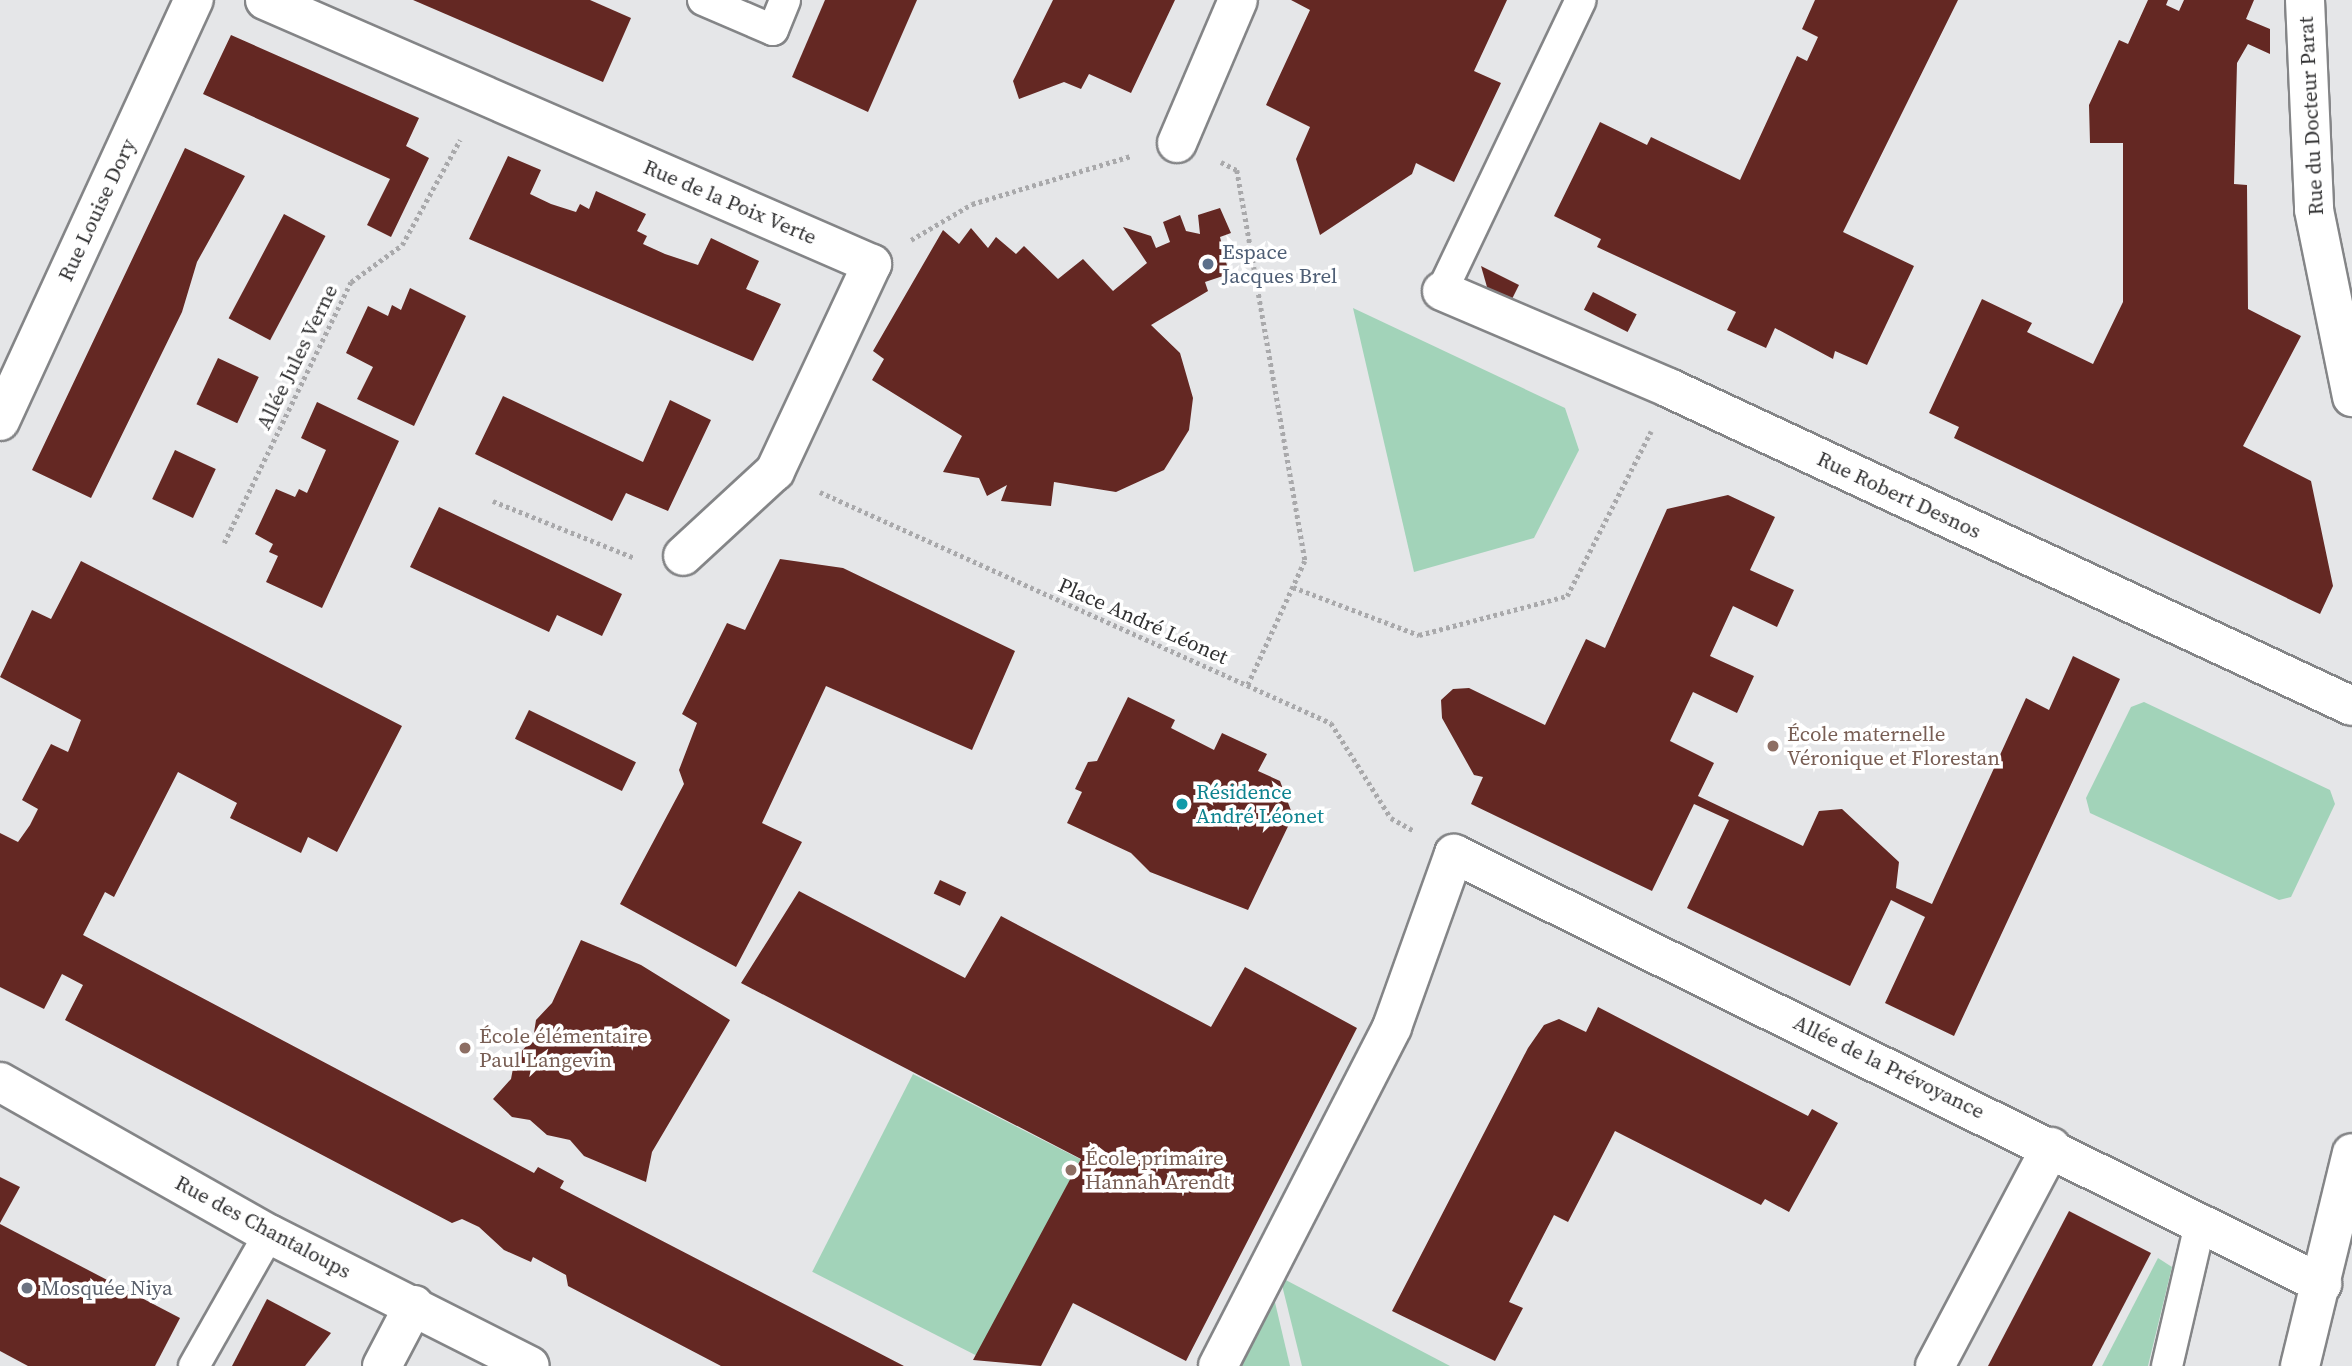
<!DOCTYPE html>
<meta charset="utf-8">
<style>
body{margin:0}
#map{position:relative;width:2352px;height:1366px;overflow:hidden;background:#e5e6e8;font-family:"Source Serif 4",serif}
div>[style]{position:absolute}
.green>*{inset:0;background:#a2d3b9;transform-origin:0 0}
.building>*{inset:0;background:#642823;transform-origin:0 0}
.path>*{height:4.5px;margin-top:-2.25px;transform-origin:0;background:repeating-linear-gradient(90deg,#a9a9ab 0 3.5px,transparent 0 7px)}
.roads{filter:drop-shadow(2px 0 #848587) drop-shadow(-2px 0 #848587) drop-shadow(0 2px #848587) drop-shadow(0 -2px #848587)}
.service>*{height:30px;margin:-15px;padding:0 15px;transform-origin:15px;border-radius:15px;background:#fff}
.pedestrian>*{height:38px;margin:-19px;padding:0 19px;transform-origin:19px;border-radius:19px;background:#fff}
.minor>*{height:38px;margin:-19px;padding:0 19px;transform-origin:19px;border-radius:19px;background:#fff}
.dots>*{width:19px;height:19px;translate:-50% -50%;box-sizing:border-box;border:4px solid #fff;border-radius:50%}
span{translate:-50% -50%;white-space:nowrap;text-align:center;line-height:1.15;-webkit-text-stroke:7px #fff;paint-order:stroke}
.street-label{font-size:21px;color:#313132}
.service-label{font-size:21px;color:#4e5e75}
.left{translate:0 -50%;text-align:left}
.education-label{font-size:21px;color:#785e54}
.culture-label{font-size:21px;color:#0d838f}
.worship-label{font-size:21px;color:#5b616d}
</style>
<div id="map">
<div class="green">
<i style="clip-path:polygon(1353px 308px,1565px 408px,1579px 450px,1534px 538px,1414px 572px)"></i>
<i style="clip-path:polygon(2144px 702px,2330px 790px,2335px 804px,2291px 897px,2279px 900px,2090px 813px,2086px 798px,2131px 707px)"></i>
<i style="left:913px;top:1074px;width:188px;height:222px;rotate:27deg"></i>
<i style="clip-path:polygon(2158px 1258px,2172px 1267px,2148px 1366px,2102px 1366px)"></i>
<i style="clip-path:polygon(1280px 1277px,1450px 1366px,1302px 1366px)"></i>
<i style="clip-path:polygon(1273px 1294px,1290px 1366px,1235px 1366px)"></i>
</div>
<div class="building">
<i style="clip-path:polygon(413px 0,590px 0,631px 18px,603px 82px)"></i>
<i style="clip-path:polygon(825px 0,917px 0,868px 112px,792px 77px)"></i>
<i style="clip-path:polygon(1053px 0,1175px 0,1131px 93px,1089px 74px,1081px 89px,1064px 82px,1019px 99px,1013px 81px)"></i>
<i style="clip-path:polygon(1291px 0,1507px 0,1474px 71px,1501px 83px,1454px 182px,1416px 163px,1412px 174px,1320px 235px,1296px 159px,1310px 127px,1266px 105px,1310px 10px)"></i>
<i style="clip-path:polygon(1815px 0,1958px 0,1843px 232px,1914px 266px,1867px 365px,1835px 351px,1833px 359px,1775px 328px,1766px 348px,1727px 330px,1736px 312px,1597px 247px,1601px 239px,1554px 216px,1600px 122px,1647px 145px,1651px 137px,1740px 180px,1797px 56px,1807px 61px,1818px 37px,1802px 29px)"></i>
<i style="clip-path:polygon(2148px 0,2168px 0,2166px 5px,2179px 11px,2184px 0,2254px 0,2246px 19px,2270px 29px,2270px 54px,2248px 44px,2237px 63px,2234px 184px,2247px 185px,2248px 309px,2301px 336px,2243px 446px,2311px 481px,2333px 586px,2320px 614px,1954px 438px,1959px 427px,1929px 413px,1982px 299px,2032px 323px,2027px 332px,2093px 364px,2123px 302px,2123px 143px,2090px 143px,2089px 105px,2119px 40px,2128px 44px)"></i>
<i style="clip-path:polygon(231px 35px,419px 118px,406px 146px,429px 158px,391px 237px,367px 225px,390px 179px,203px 94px)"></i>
<i style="clip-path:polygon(185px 148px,245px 176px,197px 262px,182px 312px,91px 498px,32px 470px)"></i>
<i style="clip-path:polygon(508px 156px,541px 170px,530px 194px,551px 204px,576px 212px,580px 204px,589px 209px,596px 191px,646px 214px,637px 231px,647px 236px,643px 244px,665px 254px,698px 265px,711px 238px,759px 261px,746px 289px,781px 304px,753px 361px,469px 239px)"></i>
<i style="clip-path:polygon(1220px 208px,1231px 233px,1220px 237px,1229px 274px,1205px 282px,1208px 291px,1151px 325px,1180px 353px,1193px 398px,1189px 430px,1164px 470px,1116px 492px,1054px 482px,1051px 506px,1001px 501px,1007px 485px,987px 496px,979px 478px,943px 472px,962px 436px,872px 380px,884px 359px,873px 351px,943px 230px,959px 244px,971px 228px,988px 248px,996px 237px,1016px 254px,1024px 246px,1058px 279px,1083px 259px,1113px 291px,1147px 263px,1123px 227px,1151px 236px,1156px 248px,1170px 242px,1163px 222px,1180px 215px,1186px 231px,1200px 234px,1198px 215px)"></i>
<i style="left:284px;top:214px;width:47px;height:118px;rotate:28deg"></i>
<i style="clip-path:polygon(1481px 266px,1519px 285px,1509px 305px,1489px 294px)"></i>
<i style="clip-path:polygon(410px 288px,466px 316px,414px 426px,357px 399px,373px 367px,346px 353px,368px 306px,388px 316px,392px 305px,401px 310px)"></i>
<i style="left:1593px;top:292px;width:49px;height:20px;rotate:27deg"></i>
<i style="left:218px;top:358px;width:45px;height:51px;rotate:25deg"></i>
<i style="clip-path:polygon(503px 396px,643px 462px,670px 400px,711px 420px,668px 511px,626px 493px,612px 521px,475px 454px)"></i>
<i style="clip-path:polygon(317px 402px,399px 441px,322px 608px,266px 582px,278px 556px,269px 552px,273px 544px,255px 534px,276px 489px,295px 497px,299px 489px,307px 493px,326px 450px,301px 438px)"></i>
<i style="left:175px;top:450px;width:45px;height:54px;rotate:25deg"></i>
<i style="clip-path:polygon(1728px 495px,1775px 517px,1750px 570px,1794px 590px,1777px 627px,1733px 606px,1710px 656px,1754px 676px,1737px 713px,1693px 692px,1670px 741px,1714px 763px,1698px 796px,1803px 846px,1819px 811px,1842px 809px,1899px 862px,1896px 888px,1932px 904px,2026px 698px,2049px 710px,2073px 656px,2120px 679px,1954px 1036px,1885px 1003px,1925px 917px,1891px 900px,1850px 986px,1687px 908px,1729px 820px,1694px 804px,1652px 891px,1471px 804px,1483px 777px,1474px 775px,1442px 718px,1441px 700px,1453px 689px,1469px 688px,1545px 725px,1586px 639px,1605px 648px,1667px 509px)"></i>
<i style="clip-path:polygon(439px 507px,622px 594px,602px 636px,557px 615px,549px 632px,410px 567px)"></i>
<i style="clip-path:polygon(780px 559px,843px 568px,1015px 651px,972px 750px,826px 686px,762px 823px,802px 842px,736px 967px,620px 904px,684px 784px,679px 770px,697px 723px,682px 714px,727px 623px,745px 630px)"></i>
<i style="clip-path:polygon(81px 561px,402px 726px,337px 852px,308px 837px,301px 853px,230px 818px,237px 803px,178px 772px,114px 897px,105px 892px,83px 935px,534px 1173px,538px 1167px,564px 1181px,560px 1188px,904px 1366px,721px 1366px,568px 1286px,566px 1275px,533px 1257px,531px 1262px,504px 1250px,479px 1227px,462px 1219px,452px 1223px,65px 1020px,83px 985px,62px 974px,44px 1009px,0 987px,0 833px,18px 842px,30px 825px,38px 809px,22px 800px,51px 744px,68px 752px,81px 720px,0 677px,32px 610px,51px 619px)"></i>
<i style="clip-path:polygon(1128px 697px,1175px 720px,1171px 728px,1214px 750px,1222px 733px,1267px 754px,1258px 771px,1280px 781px,1293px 816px,1248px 910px,1150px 872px,1131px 853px,1067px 823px,1082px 792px,1075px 789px,1088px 762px,1097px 761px)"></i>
<i style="left:529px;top:710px;width:119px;height:32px;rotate:26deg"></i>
<i style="left:940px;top:880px;width:29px;height:15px;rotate:25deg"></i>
<i style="clip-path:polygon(799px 891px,965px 978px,1001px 916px,1211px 1027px,1245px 967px,1357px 1028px,1186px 1361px,1073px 1303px,1041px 1366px,973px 1360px,1081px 1159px,741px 983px)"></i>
<i style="clip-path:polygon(581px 940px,641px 965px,730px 1020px,652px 1152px,646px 1182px,584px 1156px,570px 1140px,547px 1135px,530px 1120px,512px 1117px,493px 1099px,511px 1079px,515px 1058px,533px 1039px,536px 1020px,552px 1003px)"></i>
<i style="clip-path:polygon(1598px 1007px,1808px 1116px,1812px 1109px,1838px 1123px,1789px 1212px,1765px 1199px,1761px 1205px,1615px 1131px,1568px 1222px,1554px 1215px,1509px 1302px,1523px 1308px,1495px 1361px,1392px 1311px,1528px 1048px,1544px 1025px,1559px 1019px,1586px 1032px)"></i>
<i style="clip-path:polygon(0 1177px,20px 1187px,0 1223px)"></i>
<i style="clip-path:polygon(2069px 1211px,2151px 1253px,2092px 1366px,1988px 1366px)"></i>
<i style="clip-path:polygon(0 1224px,180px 1318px,155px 1366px,28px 1366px,0 1351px)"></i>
<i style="clip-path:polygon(267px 1299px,331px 1333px,305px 1366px,232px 1366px)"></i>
</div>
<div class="path">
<i style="left:1221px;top:162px;width:18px;rotate:27deg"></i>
<i style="left:1237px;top:170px;width:397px;rotate:80.1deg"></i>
<i style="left:1305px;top:561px;width:136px;rotate:114.7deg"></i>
<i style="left:911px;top:240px;width:71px;rotate:-30.5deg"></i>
<i style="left:972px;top:204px;width:166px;rotate:-16.8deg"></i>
<i style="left:820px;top:492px;width:561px;rotate:24.33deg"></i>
<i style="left:1331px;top:723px;width:112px;rotate:57.7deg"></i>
<i style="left:1391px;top:818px;width:25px;rotate:29deg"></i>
<i style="left:493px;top:501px;width:153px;rotate:21.9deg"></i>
<i style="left:224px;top:543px;width:290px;rotate:-64.1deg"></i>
<i style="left:351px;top:282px;width:63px;rotate:-36deg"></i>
<i style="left:402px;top:245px;width:120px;rotate:-61.1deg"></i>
<i style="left:1293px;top:587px;width:135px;rotate:20.9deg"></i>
<i style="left:1419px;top:635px;width:153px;rotate:-14.8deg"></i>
<i style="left:1567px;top:596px;width:185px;rotate:-63deg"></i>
</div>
<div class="roads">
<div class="service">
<i style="left:703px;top:0;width:76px;rotate:23.2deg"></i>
<i style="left:773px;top:30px;width:32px;rotate:-68deg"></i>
<i style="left:1442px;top:291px;width:322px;rotate:-64.5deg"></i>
<i style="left:194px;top:1366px;width:152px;rotate:-60.4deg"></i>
<i style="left:2167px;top:1366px;width:150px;rotate:-76.9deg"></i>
</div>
<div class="pedestrian">
<i style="left:1218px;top:1366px;width:381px;rotate:-62.8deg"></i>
<i style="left:1392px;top:1027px;width:184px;rotate:-70.3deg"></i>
<i style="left:1935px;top:1366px;width:248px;rotate:-62.1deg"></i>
</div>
<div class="minor">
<i style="left:265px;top:0;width:662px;rotate:23.51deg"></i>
<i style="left:872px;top:264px;width:229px;rotate:115.1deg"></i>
<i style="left:775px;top:471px;width:125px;rotate:137.3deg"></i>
<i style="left:2305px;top:0;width:210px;rotate:87.5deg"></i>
<i style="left:2314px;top:210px;width:191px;rotate:78.5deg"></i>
<i style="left:1177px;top:143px;width:155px;rotate:-66.9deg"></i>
<i style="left:1442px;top:291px;width:247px;rotate:23.1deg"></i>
<i style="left:1669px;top:388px;width:753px;rotate:24.97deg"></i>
<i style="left:0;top:421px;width:464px;rotate:-65.3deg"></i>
<i style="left:1454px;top:854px;width:969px;rotate:26.35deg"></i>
<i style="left:0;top:1082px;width:309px;rotate:29.5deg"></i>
<i style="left:269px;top:1234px;width:292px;rotate:26.8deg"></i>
<i style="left:382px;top:1366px;width:69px;rotate:-62.3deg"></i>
<i style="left:2300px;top:1366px;width:219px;rotate:-76.3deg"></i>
</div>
</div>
<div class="dots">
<i style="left:1208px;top:264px;background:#5c6f8a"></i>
<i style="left:1773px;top:746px;background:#8d6e63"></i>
<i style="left:1182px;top:804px;background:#0f9aa8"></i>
<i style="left:465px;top:1048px;background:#8d6e63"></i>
<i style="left:1071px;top:1170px;background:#8d6e63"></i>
<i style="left:27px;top:1288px;background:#6b7280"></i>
</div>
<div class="street-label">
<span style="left:2311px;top:116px;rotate:-93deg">Rue du Docteur Parat</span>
<span style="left:730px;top:202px;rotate:23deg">Rue de la Poix Verte</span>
<span style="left:97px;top:210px;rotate:-65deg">Rue Louise Dory</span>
<span style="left:297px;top:357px;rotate:-64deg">Allée Jules Verne</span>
<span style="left:1899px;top:495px;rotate:25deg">Rue Robert Desnos</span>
<span style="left:1143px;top:621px;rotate:24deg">Place André Léonet</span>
<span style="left:1889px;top:1067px;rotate:26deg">Allée de la Prévoyance</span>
<span style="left:263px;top:1227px;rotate:28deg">Rue des Chantaloups</span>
</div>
<div class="service-label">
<span class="left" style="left:1222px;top:264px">Espace<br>Jacques Brel</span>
</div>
<div class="education-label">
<span class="left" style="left:1787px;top:746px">École maternelle<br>Véronique et Florestan</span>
<span class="left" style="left:479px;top:1048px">École élémentaire<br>Paul Langevin</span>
<span class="left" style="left:1085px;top:1170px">École primaire<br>Hannah Arendt</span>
</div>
<div class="culture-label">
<span class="left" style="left:1196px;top:804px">Résidence<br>André Léonet</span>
</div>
<div class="worship-label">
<span class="left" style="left:41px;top:1288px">Mosquée Niya</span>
</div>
</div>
